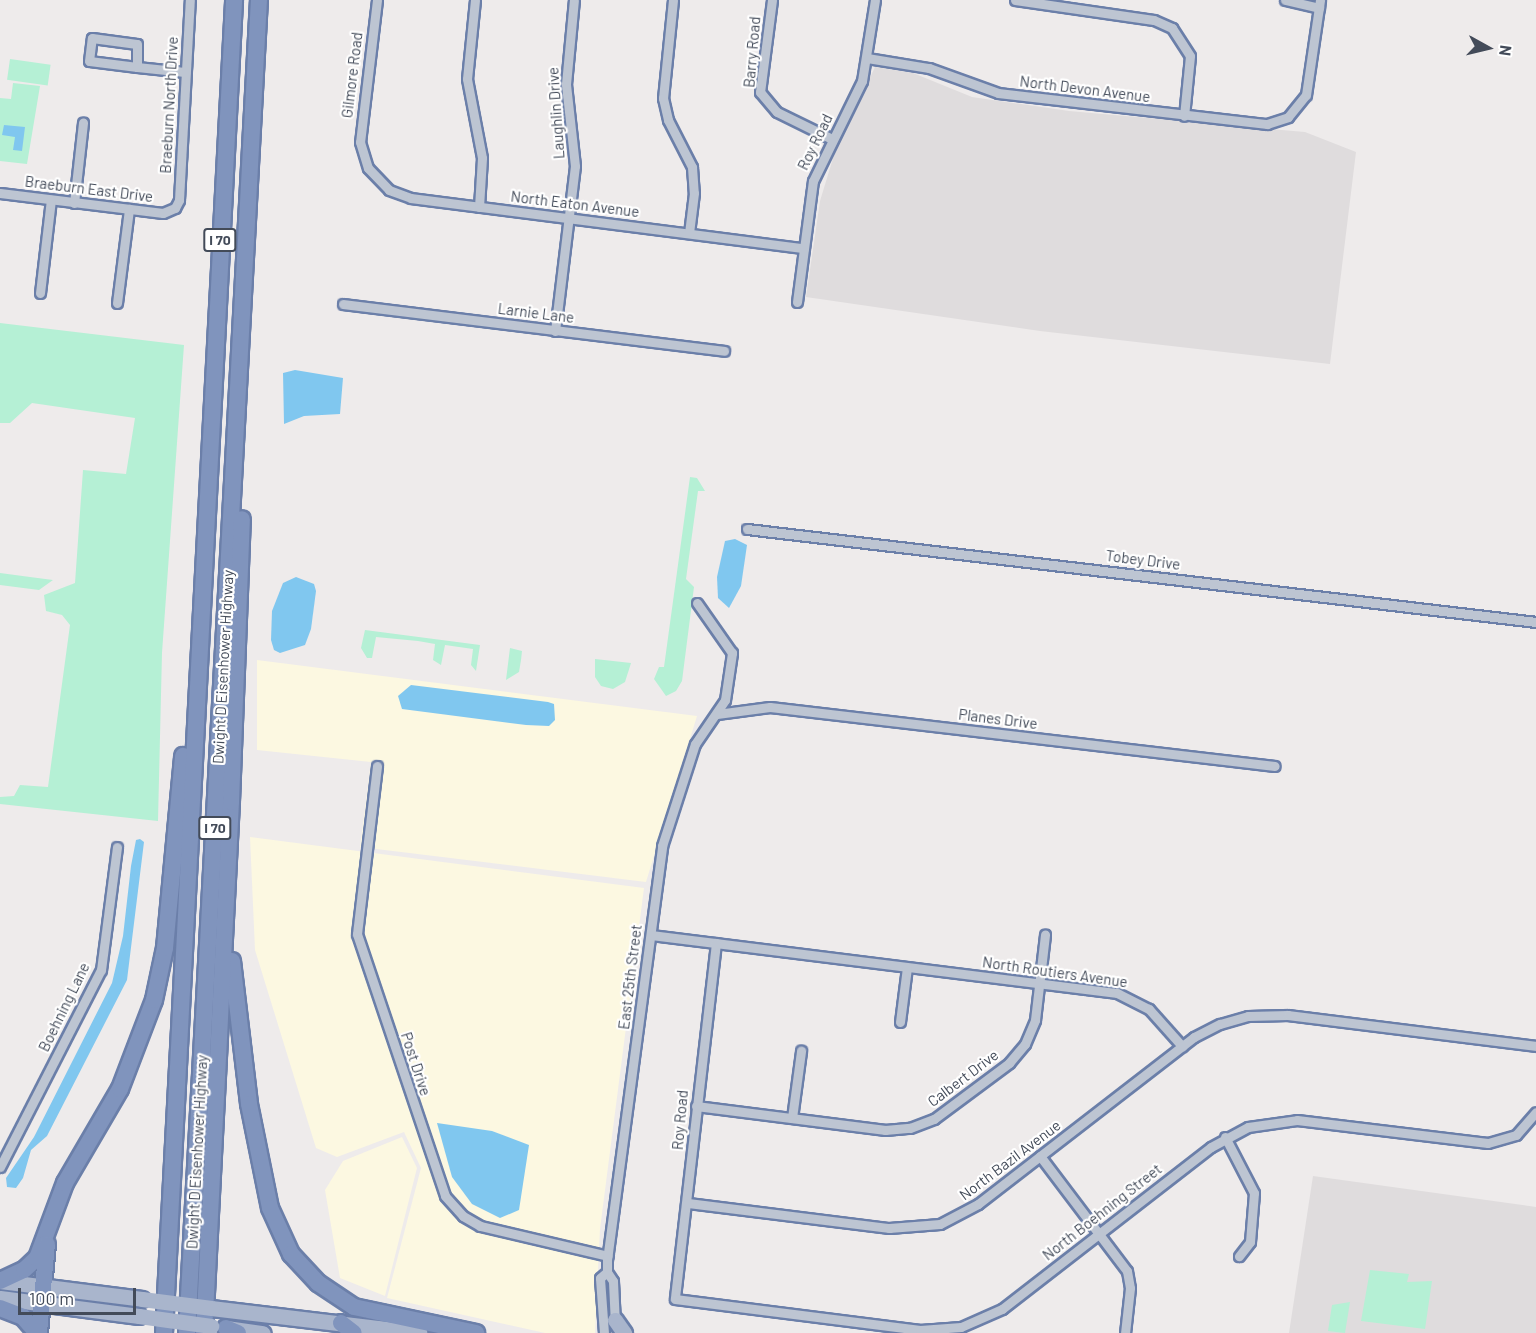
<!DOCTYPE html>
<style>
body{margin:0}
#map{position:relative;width:1536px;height:1333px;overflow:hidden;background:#eeebeb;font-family:Barlow,sans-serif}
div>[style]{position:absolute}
.commercial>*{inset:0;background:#fcf8e1}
.education>*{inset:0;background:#dfdcdd}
.green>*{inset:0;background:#b5f0d5;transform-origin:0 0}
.water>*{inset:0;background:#80c7ef}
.roads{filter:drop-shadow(2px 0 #6b7fa9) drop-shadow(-2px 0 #6b7fa9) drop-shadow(0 2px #6b7fa9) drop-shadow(0 -2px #6b7fa9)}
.minor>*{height:9px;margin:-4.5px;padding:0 4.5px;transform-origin:4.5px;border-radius:4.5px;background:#bdc5d2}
.primary>*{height:15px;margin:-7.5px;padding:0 7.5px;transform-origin:7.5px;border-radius:7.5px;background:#a9b5cc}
.motorway>*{height:16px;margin:-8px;padding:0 8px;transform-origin:8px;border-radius:8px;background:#8094bd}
.primary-bridge>*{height:15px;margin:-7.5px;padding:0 7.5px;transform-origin:7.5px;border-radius:7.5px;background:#a9b5cc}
span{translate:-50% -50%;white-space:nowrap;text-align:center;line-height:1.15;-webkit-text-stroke:4.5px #fff;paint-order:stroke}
.shield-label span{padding:2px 4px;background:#fff;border:2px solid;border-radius:4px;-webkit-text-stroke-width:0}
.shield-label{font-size:14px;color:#434b59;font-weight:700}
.street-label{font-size:15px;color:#434b59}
.north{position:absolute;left:1458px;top:18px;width:60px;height:60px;-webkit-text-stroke:4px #fff;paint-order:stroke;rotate:98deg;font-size:16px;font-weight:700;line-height:24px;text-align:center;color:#434b59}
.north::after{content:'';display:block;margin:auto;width:21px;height:27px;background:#434b59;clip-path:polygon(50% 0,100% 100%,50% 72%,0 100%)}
.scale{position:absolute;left:18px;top:1288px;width:118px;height:27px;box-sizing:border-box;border:3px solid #434b59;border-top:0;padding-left:8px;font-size:18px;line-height:21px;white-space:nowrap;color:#434b59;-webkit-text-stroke:4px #fff;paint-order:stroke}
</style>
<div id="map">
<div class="commercial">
<i style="clip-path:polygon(257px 660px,697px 716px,646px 882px,360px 847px,371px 762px,257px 750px)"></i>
<i style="clip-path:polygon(250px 837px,644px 888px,600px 1229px,595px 1333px,545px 1333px,387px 1298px,421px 1168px,404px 1132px,337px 1157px,316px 1148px,255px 950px)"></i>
<i style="clip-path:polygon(402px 1137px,417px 1168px,385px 1296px,340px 1278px,325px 1190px,343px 1161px)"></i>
</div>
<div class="education">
<i style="clip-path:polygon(875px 67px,913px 73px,972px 97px,1069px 111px,1305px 132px,1356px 152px,1330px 364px,1040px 331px,806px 297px,820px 201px,834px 155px)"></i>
<i style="clip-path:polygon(1313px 1176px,1536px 1207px,1536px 1333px,1289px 1333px)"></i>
</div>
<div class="green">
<i style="left:10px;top:59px;width:41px;height:21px;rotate:8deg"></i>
<i style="clip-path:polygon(13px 83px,40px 86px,27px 164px,0 161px,0 98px,11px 99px)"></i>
<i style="clip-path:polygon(0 323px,184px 345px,162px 653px,158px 821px,0 804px,0 797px,14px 796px,20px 785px,48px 787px,70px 625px,62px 615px,46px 611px,44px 595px,75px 583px,83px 470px,126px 474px,135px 418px,32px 403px,10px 423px,0 423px)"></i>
<i style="clip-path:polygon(690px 477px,697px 478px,705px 491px,698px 491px,686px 579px,694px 587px,682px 681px,676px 691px,666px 696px,654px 679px,659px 667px,664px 667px)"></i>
<i style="clip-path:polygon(0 573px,30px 577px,53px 580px,39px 590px,0 585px)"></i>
<i style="clip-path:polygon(365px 630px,480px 645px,476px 671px,471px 665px,473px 649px,445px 645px,441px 665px,433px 660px,435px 644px,418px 641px,376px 637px,372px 658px,367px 658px,361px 648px)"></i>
<i style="clip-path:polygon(510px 648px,522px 651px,521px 660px,519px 672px,506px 680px)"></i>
<i style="clip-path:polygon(595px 659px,631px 663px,625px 682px,613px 689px,601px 686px,595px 677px)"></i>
<i style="clip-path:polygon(1370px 1270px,1409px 1274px,1407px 1282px,1432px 1281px,1425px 1329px,1361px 1321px)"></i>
<i style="clip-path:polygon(1350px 1302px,1345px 1333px,1328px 1331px,1332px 1305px)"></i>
</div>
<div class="water">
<i style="clip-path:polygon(4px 125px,25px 127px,22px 151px,13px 150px,15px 137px,2px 135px)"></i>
<i style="clip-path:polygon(295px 370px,343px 378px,340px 414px,304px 416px,284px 424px,283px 373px)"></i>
<i style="clip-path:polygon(735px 539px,747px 545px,741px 586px,729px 608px,718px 598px,717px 577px,725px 541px)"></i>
<i style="clip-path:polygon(296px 577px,314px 584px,316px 591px,311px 629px,305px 645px,280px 653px,274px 650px,271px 640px,272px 611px,283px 583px)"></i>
<i style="clip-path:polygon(411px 685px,548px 702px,554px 704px,555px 720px,549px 726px,526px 725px,402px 709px,398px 696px)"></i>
<i style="clip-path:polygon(140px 839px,144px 842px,127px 980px,47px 1136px,31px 1150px,23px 1178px,16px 1188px,7px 1187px,6px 1178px,34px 1137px,112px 983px,123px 936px,131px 866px,136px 840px)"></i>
<i style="clip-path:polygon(437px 1123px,492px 1131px,529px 1145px,519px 1210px,500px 1218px,472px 1204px,452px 1177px)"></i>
</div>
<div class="roads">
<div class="minor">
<i style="left:377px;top:0;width:143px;rotate:96.8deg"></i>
<i style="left:360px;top:142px;width:27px;rotate:73deg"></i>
<i style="left:368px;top:168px;width:30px;rotate:46deg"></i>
<i style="left:389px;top:190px;width:23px;rotate:20deg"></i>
<i style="left:411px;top:198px;width:396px;rotate:7.3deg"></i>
<i style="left:475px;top:0;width:79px;rotate:95.8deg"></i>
<i style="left:467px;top:79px;width:80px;rotate:79.2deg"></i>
<i style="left:482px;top:158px;width:49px;rotate:93.5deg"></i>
<i style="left:673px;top:0;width:99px;rotate:95.8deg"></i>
<i style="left:663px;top:98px;width:23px;rotate:77deg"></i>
<i style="left:668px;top:120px;width:53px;rotate:62.9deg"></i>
<i style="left:692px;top:167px;width:26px;rotate:86deg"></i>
<i style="left:694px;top:193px;width:40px;rotate:97.1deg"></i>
<i style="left:772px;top:0;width:93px;rotate:97.4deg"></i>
<i style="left:760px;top:92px;width:26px;rotate:50deg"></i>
<i style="left:777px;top:112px;width:61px;rotate:26.1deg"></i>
<i style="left:1015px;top:0;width:140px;rotate:8.2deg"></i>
<i style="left:1154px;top:20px;width:20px;rotate:24deg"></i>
<i style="left:1172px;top:28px;width:33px;rotate:57deg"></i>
<i style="left:1190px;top:56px;width:60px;rotate:95.7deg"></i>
<i style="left:1285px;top:0;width:35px;rotate:13deg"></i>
<i style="left:92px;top:38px;width:45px;rotate:7.6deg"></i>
<i style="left:137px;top:44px;width:23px;rotate:90deg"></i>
<i style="left:137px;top:67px;width:48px;rotate:-172.9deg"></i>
<i style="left:89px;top:61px;width:23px;rotate:-83deg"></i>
<i style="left:867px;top:58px;width:63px;rotate:9.2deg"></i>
<i style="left:929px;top:68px;width:73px;rotate:19.9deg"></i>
<i style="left:998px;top:93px;width:271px;rotate:6.6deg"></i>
<i style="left:1267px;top:124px;width:22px;rotate:-18deg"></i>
<i style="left:1288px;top:117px;width:28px;rotate:-51deg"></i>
<i style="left:1306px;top:95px;width:96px;rotate:-81.6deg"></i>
<i style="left:137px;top:67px;width:48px;rotate:5.9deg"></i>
<i style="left:0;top:193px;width:164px;rotate:7deg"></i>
<i style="left:163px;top:213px;width:13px;rotate:-23deg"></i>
<i style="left:175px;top:208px;width:9px;rotate:-63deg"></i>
<i style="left:179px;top:200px;width:200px;rotate:-86.9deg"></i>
<i style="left:74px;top:203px;width:81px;rotate:-83.6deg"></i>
<i style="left:40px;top:293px;width:94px;rotate:-83.3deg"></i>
<i style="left:797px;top:302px;width:122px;rotate:-82.5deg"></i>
<i style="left:813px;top:181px;width:111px;rotate:-63.9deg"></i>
<i style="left:862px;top:81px;width:82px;rotate:-80.9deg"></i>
<i style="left:117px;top:303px;width:95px;rotate:-82.7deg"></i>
<i style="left:343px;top:304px;width:384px;rotate:7deg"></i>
<i style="left:555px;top:331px;width:166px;rotate:-83.1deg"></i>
<i style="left:575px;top:166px;width:82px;rotate:-96.3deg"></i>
<i style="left:566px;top:84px;width:84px;rotate:-84.6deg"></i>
<i style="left:747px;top:529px;width:794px;rotate:6.72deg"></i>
<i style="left:717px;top:714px;width:53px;rotate:-7.5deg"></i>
<i style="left:770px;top:707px;width:508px;rotate:6.66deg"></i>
<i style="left:377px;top:766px;width:169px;rotate:96.8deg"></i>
<i style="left:357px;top:934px;width:276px;rotate:71.4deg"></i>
<i style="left:445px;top:1196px;width:27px;rotate:48deg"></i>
<i style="left:463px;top:1216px;width:20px;rotate:30deg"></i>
<i style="left:480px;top:1226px;width:131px;rotate:13.2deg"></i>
<i style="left:651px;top:935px;width:470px;rotate:7.1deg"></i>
<i style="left:1117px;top:993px;width:36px;rotate:27deg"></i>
<i style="left:1149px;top:1009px;width:50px;rotate:48.3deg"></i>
<i style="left:716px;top:943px;width:358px;rotate:96.6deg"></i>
<i style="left:675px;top:1299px;width:247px;rotate:7.2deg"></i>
<i style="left:920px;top:1330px;width:41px;rotate:-4.2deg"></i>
<i style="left:961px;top:1327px;width:45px;rotate:-23.7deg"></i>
<i style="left:1002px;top:1309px;width:264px;rotate:-37.8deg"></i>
<i style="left:1211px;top:1147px;width:42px;rotate:-28.4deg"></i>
<i style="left:1248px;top:1127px;width:49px;rotate:-8.1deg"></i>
<i style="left:1297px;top:1120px;width:192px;rotate:6.9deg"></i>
<i style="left:1488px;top:1143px;width:29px;rotate:-16deg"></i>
<i style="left:1516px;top:1135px;width:30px;rotate:-49deg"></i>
<i style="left:900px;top:1022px;width:55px;rotate:-82.7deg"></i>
<i style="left:696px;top:1106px;width:191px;rotate:7.2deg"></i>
<i style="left:885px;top:1130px;width:25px;rotate:-5deg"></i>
<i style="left:910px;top:1128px;width:26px;rotate:-21deg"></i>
<i style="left:934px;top:1119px;width:94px;rotate:-36.7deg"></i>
<i style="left:1009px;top:1063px;width:25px;rotate:-50deg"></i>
<i style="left:1025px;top:1044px;width:26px;rotate:-67deg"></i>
<i style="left:1035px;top:1020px;width:86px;rotate:-83.3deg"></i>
<i style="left:792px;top:1118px;width:68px;rotate:-82.3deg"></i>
<i style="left:1225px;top:1137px;width:63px;rotate:62.6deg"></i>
<i style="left:1254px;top:1193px;width:49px;rotate:94.7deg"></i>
<i style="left:1250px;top:1242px;width:18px;rotate:128deg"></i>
<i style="left:1040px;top:1156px;width:144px;rotate:52.9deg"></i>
<i style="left:1127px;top:1271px;width:17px;rotate:80deg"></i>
<i style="left:1130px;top:1288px;width:45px;rotate:96.3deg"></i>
<i style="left:0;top:1167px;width:221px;rotate:-62.9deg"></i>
<i style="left:101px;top:970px;width:124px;rotate:-82.6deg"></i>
<i style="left:688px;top:1203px;width:203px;rotate:7.1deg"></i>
<i style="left:889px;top:1228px;width:51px;rotate:-4.5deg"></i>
<i style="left:940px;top:1224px;width:43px;rotate:-27.8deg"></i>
<i style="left:978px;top:1204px;width:273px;rotate:-37.7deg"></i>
<i style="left:1194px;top:1037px;width:29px;rotate:-27deg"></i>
<i style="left:1220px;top:1024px;width:29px;rotate:-16deg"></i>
<i style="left:1248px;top:1016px;width:40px;rotate:-1.4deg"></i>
<i style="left:1288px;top:1015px;width:250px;rotate:7.1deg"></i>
<i style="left:615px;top:1324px;width:43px;rotate:-92.7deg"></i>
<i style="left:613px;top:1281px;width:11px;rotate:-124deg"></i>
<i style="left:607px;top:1272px;width:12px;rotate:-90deg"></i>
<i style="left:607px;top:1260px;width:418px;rotate:-82.4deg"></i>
<i style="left:662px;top:846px;width:107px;rotate:-72.1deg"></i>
<i style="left:695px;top:744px;width:53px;rotate:-55.7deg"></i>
<i style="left:725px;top:700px;width:48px;rotate:-81.5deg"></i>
<i style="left:732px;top:653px;width:61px;rotate:-125deg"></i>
<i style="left:604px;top:1333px;width:55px;rotate:-94.2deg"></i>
<i style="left:600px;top:1278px;width:9px;rotate:-41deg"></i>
</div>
<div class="primary">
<i style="left:0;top:1281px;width:143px;rotate:7.2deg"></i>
<i style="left:0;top:1298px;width:140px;rotate:7.4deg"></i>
<i style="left:211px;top:1308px;width:210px;rotate:6.8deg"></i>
<i style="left:615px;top:1320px;width:16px;rotate:55deg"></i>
<i style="left:226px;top:1328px;width:37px;rotate:8deg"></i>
</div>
<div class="motorway">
<i style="left:232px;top:961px;width:144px;rotate:83.2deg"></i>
<i style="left:249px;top:1104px;width:106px;rotate:78.6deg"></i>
<i style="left:270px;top:1208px;width:51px;rotate:65.5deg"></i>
<i style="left:291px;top:1254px;width:40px;rotate:47deg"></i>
<i style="left:318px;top:1283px;width:43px;rotate:33.7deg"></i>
<i style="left:354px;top:1307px;width:125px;rotate:12deg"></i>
<i style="left:0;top:1281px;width:26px;rotate:-25deg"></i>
<i style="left:24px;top:1270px;width:18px;rotate:-43deg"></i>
<i style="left:37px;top:1258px;width:80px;rotate:-69.5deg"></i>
<i style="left:65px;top:1183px;width:109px;rotate:-59.7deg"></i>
<i style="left:120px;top:1089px;width:95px;rotate:-69.1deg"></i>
<i style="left:154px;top:1000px;width:53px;rotate:-78.1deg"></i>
<i style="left:165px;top:948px;width:193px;rotate:-84.6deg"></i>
<i style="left:0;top:1308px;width:25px;rotate:21deg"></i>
<i style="left:23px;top:1317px;width:21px;rotate:49deg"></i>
<i style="left:341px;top:1323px;width:16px;rotate:38deg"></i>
<i style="left:226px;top:1328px;width:13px;rotate:23deg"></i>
<i style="left:39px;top:1333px;width:89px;rotate:-84.9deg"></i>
<i style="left:164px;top:1333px;width:1335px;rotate:-86.99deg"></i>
<i style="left:187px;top:1333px;width:1335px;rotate:-86.91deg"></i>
<i style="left:204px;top:1333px;width:532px;rotate:-87.09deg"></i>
<i style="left:231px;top:802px;width:283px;rotate:-87.8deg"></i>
</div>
</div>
<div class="primary-bridge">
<i style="left:142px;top:1299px;width:70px;rotate:7.4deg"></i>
<i style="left:139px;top:1316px;width:73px;rotate:7.9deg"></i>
</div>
<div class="shield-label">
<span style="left:220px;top:240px">I 70</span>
<span style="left:215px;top:828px">I 70</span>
</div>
<div class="street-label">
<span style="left:752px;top:52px;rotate:-85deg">Barry Road</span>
<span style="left:352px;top:75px;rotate:-83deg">Gilmore Road</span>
<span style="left:1085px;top:89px;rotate:7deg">North Devon Avenue</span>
<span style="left:169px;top:105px;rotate:-87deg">Braeburn North Drive</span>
<span style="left:556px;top:113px;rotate:-94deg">Laughlin Drive</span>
<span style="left:815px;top:142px;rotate:-64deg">Roy Road</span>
<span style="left:89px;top:189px;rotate:7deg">Braeburn East Drive</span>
<span style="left:575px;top:204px;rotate:7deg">North Eaton Avenue</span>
<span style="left:536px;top:313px;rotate:7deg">Larnie Lane</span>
<span style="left:1143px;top:560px;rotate:7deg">Tobey Drive</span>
<span style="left:223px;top:667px;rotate:-87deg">Dwight D Eisenhower Highway</span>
<span style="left:998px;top:719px;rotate:7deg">Planes Drive</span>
<span style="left:1055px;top:972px;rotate:8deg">North Routiers Avenue</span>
<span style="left:630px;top:977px;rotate:-83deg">East 25th Street</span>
<span style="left:64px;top:1007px;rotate:-64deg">Boehning Lane</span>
<span style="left:416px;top:1064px;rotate:72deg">Post Drive</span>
<span style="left:963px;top:1078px;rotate:-37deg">Calbert Drive</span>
<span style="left:680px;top:1120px;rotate:-85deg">Roy Road</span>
<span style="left:197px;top:1152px;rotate:-87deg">Dwight D Eisenhower Highway</span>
<span style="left:1010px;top:1160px;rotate:-37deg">North Bazil Avenue</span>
<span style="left:1102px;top:1212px;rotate:-38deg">North Boehning Street</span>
</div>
<div class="north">N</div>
<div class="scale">100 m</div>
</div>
